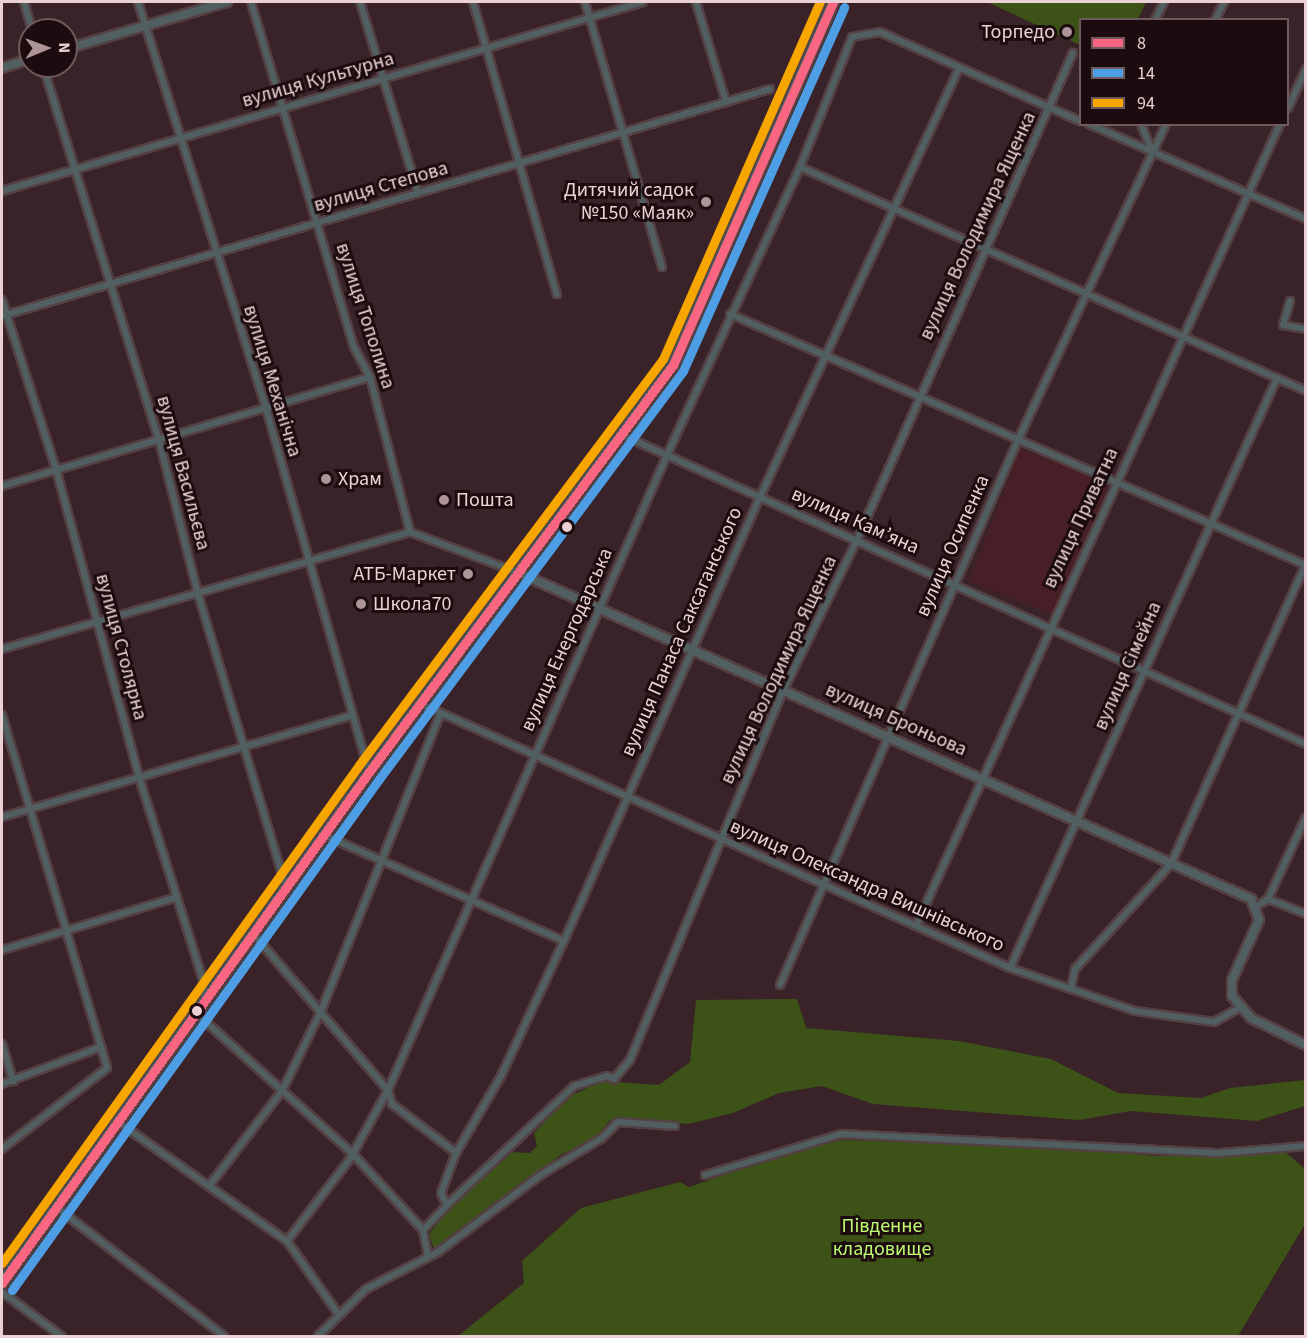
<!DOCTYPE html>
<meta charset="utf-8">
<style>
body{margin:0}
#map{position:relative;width:1307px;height:1338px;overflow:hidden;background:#392328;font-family:"Source Sans 3",sans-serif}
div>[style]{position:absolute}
.built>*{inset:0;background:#481f26;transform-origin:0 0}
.green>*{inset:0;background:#3c5216}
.roads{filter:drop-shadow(2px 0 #544144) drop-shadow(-2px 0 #544144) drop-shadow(0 2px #544144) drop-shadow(0 -2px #544144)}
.minor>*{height:6px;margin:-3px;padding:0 3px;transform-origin:3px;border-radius:3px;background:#515f60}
.tertiary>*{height:8px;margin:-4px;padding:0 4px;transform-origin:4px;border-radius:4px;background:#515f60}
.primary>*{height:10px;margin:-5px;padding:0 5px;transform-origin:5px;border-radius:5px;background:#48605f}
.bus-1>*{height:9px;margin:-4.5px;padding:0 4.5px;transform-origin:4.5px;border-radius:4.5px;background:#fa6682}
.bus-2>*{height:9px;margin:-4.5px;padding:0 4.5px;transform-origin:4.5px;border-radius:4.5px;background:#4d9ee5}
.bus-3>*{height:9px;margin:-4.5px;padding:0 4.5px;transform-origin:4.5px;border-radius:4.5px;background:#f7a600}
.dots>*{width:16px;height:16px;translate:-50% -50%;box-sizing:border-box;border:3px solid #1c0c0f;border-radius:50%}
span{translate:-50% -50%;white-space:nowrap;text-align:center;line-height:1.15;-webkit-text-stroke:6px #1c0c0f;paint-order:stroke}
.poi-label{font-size:20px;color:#ebd1d4}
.right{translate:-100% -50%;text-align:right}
.left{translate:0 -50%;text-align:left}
.street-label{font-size:20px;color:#ebd1d4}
.park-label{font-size:20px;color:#bcfb71}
.frame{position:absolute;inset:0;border:3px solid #ebd1d4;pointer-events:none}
.legend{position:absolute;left:1079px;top:18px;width:210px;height:108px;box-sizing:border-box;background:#1c0c0f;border:2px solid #6f5b5e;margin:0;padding:8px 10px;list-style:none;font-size:18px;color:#ebd1d4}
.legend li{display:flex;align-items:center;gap:12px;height:30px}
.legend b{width:30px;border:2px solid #6f5b5e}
.north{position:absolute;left:18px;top:18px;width:60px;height:60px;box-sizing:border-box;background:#1c0c0f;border:2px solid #6f5b5e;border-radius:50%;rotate:89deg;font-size:16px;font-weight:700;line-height:24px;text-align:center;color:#ebd1d4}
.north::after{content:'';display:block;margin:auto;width:21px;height:27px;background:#ad9498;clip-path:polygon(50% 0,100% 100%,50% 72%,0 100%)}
</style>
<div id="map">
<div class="built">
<i style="left:1020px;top:448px;width:96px;height:143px;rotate:21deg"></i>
</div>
<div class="green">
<i style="clip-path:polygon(987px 2px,1146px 2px,1138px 19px,1080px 20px,1080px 45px)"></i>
<i style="clip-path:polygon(797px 999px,806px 1028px,959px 1041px,1051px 1059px,1118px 1093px,1201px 1098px,1230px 1088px,1305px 1080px,1305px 1106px,1257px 1121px,1131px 1111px,1079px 1120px,873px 1104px,822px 1086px,779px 1093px,733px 1113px,688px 1124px,625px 1118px,609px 1121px,596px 1139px,562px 1154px,434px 1249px,429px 1234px,451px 1207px,509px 1152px,530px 1153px,537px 1146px,534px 1133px,568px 1097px,602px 1081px,659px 1085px,690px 1062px,696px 1000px)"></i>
<i style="clip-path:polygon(844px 1140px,1073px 1148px,1153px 1156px,1284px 1151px,1305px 1169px,1305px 1224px,1238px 1336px,458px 1336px,524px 1283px,522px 1261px,581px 1208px,680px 1182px,689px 1187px,803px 1147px)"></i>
</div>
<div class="roads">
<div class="minor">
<i style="left:24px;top:2px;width:29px;rotate:74deg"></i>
<i style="left:138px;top:2px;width:426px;rotate:72.5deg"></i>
<i style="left:266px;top:408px;width:378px;rotate:74.2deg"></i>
<i style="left:251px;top:2px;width:360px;rotate:73.4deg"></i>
<i style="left:354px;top:347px;width:34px;rotate:62deg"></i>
<i style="left:370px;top:377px;width:160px;rotate:75.5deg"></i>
<i style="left:410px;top:532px;width:114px;rotate:20.5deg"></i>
<i style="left:360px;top:2px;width:200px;rotate:73.1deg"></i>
<i style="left:473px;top:2px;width:304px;rotate:74deg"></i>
<i style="left:585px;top:2px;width:276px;rotate:73.8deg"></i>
<i style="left:696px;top:2px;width:104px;rotate:73.3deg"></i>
<i style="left:1155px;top:20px;width:20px;rotate:-63deg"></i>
<i style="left:1215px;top:20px;width:20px;rotate:-63deg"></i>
<i style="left:43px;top:66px;width:392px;rotate:72.8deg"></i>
<i style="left:159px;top:440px;width:159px;rotate:75.8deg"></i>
<i style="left:198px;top:594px;width:307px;rotate:73.3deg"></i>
<i style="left:1288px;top:108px;width:43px;rotate:-65.2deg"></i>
<i style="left:1089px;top:124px;width:237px;rotate:23.6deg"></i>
<i style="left:1141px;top:124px;width:31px;rotate:68deg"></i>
<i style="left:800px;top:167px;width:553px;rotate:23.88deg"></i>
<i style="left:2px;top:191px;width:668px;rotate:-16.43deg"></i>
<i style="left:2px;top:300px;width:177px;rotate:72.3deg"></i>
<i style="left:56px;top:469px;width:319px;rotate:74.9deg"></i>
<i style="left:139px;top:777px;width:213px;rotate:72.5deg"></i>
<i style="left:203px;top:980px;width:19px;rotate:87deg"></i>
<i style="left:1290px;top:301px;width:25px;rotate:106deg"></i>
<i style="left:1283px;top:325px;width:23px;rotate:10deg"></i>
<i style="left:730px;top:314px;width:628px;rotate:23.55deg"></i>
<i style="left:2px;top:316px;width:801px;rotate:-16.47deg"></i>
<i style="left:620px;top:434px;width:753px;rotate:24.32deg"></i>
<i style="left:2px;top:486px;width:384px;rotate:-16.5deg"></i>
<i style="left:2px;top:649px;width:424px;rotate:-16deg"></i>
<i style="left:421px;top:704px;width:645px;rotate:24.14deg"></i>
<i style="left:1010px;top:968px;width:132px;rotate:19deg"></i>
<i style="left:1135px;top:1011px;width:80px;rotate:7.9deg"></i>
<i style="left:1214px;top:1022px;width:26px;rotate:-29deg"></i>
<i style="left:2px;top:715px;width:368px;rotate:73.4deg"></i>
<i style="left:107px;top:1068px;width:133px;rotate:142.4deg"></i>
<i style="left:2px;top:817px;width:365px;rotate:-16.2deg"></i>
<i style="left:326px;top:836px;width:260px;rotate:23.8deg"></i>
<i style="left:1268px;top:899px;width:41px;rotate:21.5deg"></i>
<i style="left:1257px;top:906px;width:13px;rotate:-32deg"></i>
<i style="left:1268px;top:899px;width:90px;rotate:-65.1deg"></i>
<i style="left:916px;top:926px;width:881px;rotate:-65.59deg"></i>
<i style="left:254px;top:935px;width:205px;rotate:49.2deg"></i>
<i style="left:388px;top:1090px;width:15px;rotate:74deg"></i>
<i style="left:392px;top:1104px;width:81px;rotate:37.4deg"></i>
<i style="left:2px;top:950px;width:183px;rotate:-16.8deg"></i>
<i style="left:1010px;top:968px;width:648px;rotate:-65.65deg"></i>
<i style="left:780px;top:985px;width:595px;rotate:-66.41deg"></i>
<i style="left:1018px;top:440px;width:349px;rotate:-64.9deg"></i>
<i style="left:1071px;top:989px;width:20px;rotate:-79deg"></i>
<i style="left:1075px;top:969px;width:142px;rotate:-47.6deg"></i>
<i style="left:1171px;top:864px;width:330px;rotate:-65.8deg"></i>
<i style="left:196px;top:1013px;width:208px;rotate:41.9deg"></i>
<i style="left:351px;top:1152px;width:106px;rotate:47.3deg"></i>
<i style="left:2px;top:1044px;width:39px;rotate:73deg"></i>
<i style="left:2px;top:1084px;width:106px;rotate:-20.5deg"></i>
<i style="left:118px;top:1122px;width:207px;rotate:35.2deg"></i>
<i style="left:287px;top:1241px;width:90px;rotate:54.9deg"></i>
<i style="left:705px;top:1175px;width:143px;rotate:-16.7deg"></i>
<i style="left:842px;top:1134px;width:379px;rotate:2.9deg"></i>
<i style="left:1221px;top:1153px;width:85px;rotate:-4.7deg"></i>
<i style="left:209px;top:1186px;width:120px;rotate:-52.5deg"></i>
<i style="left:282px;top:1091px;width:89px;rotate:-64deg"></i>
<i style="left:321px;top:1011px;width:317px;rotate:-68.1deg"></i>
<i style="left:447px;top:1205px;width:13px;rotate:-117deg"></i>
<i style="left:441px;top:1193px;width:43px;rotate:-69.4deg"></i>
<i style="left:456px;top:1153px;width:89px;rotate:-59.7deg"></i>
<i style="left:501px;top:1076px;width:149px;rotate:-65deg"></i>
<i style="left:564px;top:941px;width:485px;rotate:-66.2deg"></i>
<i style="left:760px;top:497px;width:471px;rotate:-65.1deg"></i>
<i style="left:56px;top:1207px;width:212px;rotate:37.5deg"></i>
<i style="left:287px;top:1241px;width:103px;rotate:-52.5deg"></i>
<i style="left:350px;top:1159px;width:79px;rotate:-61.2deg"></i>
<i style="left:388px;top:1090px;width:694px;rotate:-66.28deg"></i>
<i style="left:667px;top:455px;width:317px;rotate:-65.2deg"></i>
<i style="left:800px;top:167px;width:140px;rotate:-68.2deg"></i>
<i style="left:852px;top:37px;width:28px;rotate:-10deg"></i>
<i style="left:880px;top:32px;width:219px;rotate:24deg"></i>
<i style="left:428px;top:1256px;width:26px;rotate:-101deg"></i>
<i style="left:423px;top:1230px;width:35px;rotate:-46deg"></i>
<i style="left:447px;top:1205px;width:174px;rotate:-43.1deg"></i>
<i style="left:574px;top:1086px;width:34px;rotate:-17deg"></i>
<i style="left:607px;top:1076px;width:8px;rotate:23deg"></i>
<i style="left:614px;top:1079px;width:25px;rotate:-50deg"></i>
<i style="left:630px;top:1060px;width:402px;rotate:-67.5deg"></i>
<i style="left:784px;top:689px;width:166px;rotate:-63.9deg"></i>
<i style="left:857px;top:540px;width:533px;rotate:-66.08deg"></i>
<i style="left:2px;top:1292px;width:74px;rotate:36.7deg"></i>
<i style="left:318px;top:1336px;width:67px;rotate:-44.4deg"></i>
<i style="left:366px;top:1289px;width:81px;rotate:-27.2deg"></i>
<i style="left:438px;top:1252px;width:130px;rotate:-36.9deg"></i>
<i style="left:542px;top:1174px;width:70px;rotate:-31deg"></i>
<i style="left:602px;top:1138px;width:23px;rotate:-45deg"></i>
<i style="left:618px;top:1122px;width:57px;rotate:4deg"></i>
</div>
<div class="tertiary">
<i style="left:66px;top:49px;width:168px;rotate:-16.3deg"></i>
<i style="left:2px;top:68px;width:29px;rotate:-18deg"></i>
<i style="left:517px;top:572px;width:804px;rotate:24.01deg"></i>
<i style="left:1251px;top:899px;width:22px;rotate:69deg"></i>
<i style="left:1259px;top:920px;width:66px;rotate:114.2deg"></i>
<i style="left:1232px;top:980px;width:16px;rotate:90deg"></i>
<i style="left:1232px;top:996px;width:29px;rotate:49deg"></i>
<i style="left:1251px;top:1018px;width:61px;rotate:26.1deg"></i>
</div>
<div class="primary">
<i style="left:2px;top:1283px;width:629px;rotate:-54.31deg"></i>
<i style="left:369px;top:772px;width:508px;rotate:-53.24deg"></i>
<i style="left:673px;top:365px;width:397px;rotate:-66.2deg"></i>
</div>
</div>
<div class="bus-1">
<i style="left:2px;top:1283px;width:629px;rotate:-54.31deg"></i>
<i style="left:369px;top:772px;width:508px;rotate:-53.24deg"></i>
<i style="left:673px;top:365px;width:397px;rotate:-66.2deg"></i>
</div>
<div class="bus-2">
<i style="left:12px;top:1290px;width:629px;rotate:-54.31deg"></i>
<i style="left:379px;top:779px;width:509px;rotate:-53.31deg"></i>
<i style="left:683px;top:371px;width:398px;rotate:-66.1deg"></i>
</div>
<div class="bus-3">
<i style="left:2px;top:1263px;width:613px;rotate:-54.36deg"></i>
<i style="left:359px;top:765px;width:507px;rotate:-53.18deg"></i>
<i style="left:663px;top:359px;width:390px;rotate:-66.3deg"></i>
</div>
<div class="dots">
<i style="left:1067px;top:32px;background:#ad9498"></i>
<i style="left:706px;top:202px;background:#ad9498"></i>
<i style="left:326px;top:479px;background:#ad9498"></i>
<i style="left:444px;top:500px;background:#ad9498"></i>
<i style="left:567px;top:527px;background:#ebd1d4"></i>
<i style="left:468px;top:574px;background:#ad9498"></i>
<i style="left:361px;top:604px;background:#ad9498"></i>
<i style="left:197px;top:1011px;background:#ebd1d4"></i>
</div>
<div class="poi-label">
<span class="right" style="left:1055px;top:32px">Торпедо</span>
<span class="right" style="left:694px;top:202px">Дитячий садок<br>№150 «Маяк»</span>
<span class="left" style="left:338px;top:479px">Храм</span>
<span class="left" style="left:456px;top:500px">Пошта</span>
<span class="right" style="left:456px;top:574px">АТБ-Маркет</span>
<span class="left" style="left:373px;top:604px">Школа70</span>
</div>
<div class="street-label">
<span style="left:318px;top:80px;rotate:-16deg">вулиця Культурна</span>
<span style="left:381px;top:187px;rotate:-16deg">вулиця Степова</span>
<span style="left:978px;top:226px;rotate:-65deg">вулиця Володимира Ященка</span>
<span style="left:365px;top:316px;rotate:72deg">вулиця Тополина</span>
<span style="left:272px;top:381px;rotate:73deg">вулиця Механічна</span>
<span style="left:183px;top:473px;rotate:75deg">вулиця Васильєва</span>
<span style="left:1081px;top:518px;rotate:-65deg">вулиця Приватна</span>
<span style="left:855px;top:521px;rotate:24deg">вулиця Кам’яна</span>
<span style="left:953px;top:546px;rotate:-66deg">вулиця Осипенка</span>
<span style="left:682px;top:632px;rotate:-66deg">вулиця Панаса Саксаганського</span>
<span style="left:567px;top:640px;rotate:-66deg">вулиця Енергодарська</span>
<span style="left:121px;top:647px;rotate:75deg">вулиця Столярна</span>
<span style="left:1128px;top:666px;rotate:-66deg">вулиця Сімейна</span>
<span style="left:779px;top:670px;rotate:-65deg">вулиця Володимира Ященка</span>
<span style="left:896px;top:720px;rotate:24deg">вулиця Броньова</span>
<span style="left:867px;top:886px;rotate:24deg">вулиця Олександра Вишнівського</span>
</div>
<div class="park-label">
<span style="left:882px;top:1238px">Південне<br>кладовище</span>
</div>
<div class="frame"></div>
<ul class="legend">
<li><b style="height:8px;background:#fa6682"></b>8</li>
<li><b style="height:8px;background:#4d9ee5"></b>14</li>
<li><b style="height:8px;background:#f7a600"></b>94</li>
</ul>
<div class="north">N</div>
</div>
